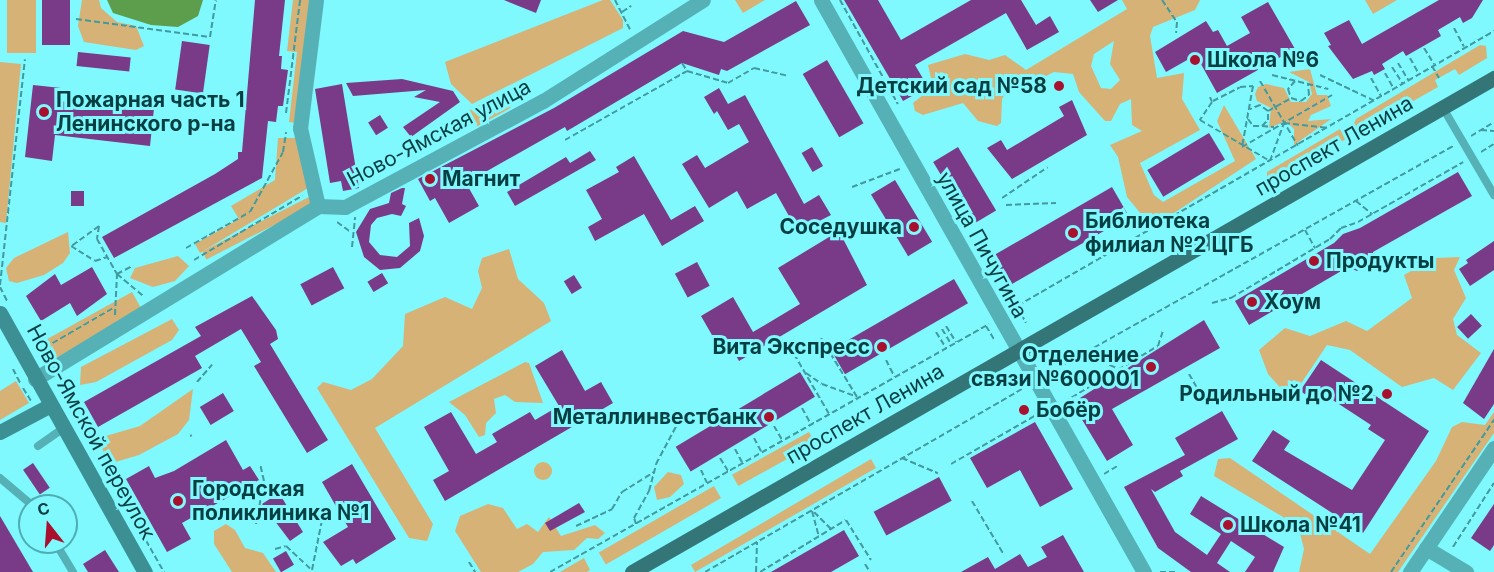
<!DOCTYPE html>
<meta charset="utf-8">
<style>
body{margin:0}
#map{position:relative;width:1494px;height:572px;overflow:hidden;background:#7ff8fe;font-family:Inter,sans-serif}
div>[style]{position:absolute}
.green>*{inset:0;background:#d6b276;transform-origin:0 0}
.round{border-radius:50%}
.water>*{inset:0;background:#5c9e4b}
.building>*{inset:0;background:#793b88;transform-origin:0 0}
.path>*{height:2px;margin-top:-1px;transform-origin:0;background:repeating-linear-gradient(90deg,#419a9e 0 6px,transparent 0 9px)}
.lane>*{height:8px;margin:-4px;padding:0 4px;transform-origin:4px;border-radius:4px;background:#55b1b5}
.street>*{height:15px;margin:-7.5px;padding:0 7.5px;transform-origin:7.5px;border-radius:7.5px;background:#55b1b5}
.secondary>*{height:15px;margin:-7.5px;padding:0 7.5px;transform-origin:7.5px;border-radius:7.5px;background:#3c8f93}
.primary>*{height:15px;margin:-7.5px;padding:0 7.5px;transform-origin:7.5px;border-radius:7.5px;background:#347678}
.dots>*{width:16px;height:16px;translate:-50% -50%;box-sizing:border-box;border:3px solid #7ff8fe;border-radius:50%}
span{translate:-50% -50%;white-space:nowrap;text-align:center;line-height:1.15;-webkit-text-stroke:6px #7ff8fe;paint-order:stroke}
.poi-label{font-size:21px;color:#053f42;font-weight:700}
.left{translate:0 -50%;text-align:left}
.right{translate:-100% -50%;text-align:right}
.street-label{font-size:21px;color:#053f42}
.north{position:absolute;left:18px;top:494px;width:60px;height:60px;box-sizing:border-box;background:#7ff8fe;border:2px solid #4eaeb3;border-radius:50%;rotate:343deg;font-size:16px;font-weight:700;line-height:24px;text-align:center;color:#053f42}
.north::after{content:'';display:block;margin:auto;width:21px;height:27px;background:#a8102e;clip-path:polygon(50% 0,100% 100%,50% 72%,0 100%)}
</style>
<div id="map">
<div class="green">
<i style="left:7px;top:0;width:29px;height:53px"></i>
<i style="clip-path:polygon(82px 0,99px 0,101px 8px,117px 22px,136px 26px,144px 46px,136px 50px,84px 42px,78px 26px)"></i>
<i style="clip-path:polygon(293px 0,311px 0,297px 123px,289px 122px,297px 52px,287px 51px)"></i>
<i style="clip-path:polygon(603px 0,610px 0,623px 20px,623px 28px,472px 104px,451px 84px,445px 62px)"></i>
<i style="clip-path:polygon(735px 0,765px 0,743px 13px)"></i>
<i style="clip-path:polygon(evenodd,1122px 0,1200px 0,1195px 10px,1153px 27px,1150px 36px,1157px 78px,1184px 73px,1182px 99px,1200px 130px,1140px 163px,1154px 195px,1163px 202px,1235px 161px,1217px 121px,1224px 105px,1256px 159px,1174px 213px,1146px 220px,1127px 197px,1118px 157px,1110px 145px,1142px 131px,1132px 125px,1131px 99px,1120px 104px,1111px 121px,1105px 121px,1079px 92px,1073px 74px,1054px 72px,1044px 77px,1040px 92px,1025px 80px,1008px 89px,1002px 99px,1001px 123px,997px 126px,978px 121px,963px 103px,923px 115px,915px 111px,913px 103px,933px 87px,928px 65px,965px 54px,989px 60px,1005px 55px,1026px 70px,1127px 9px,1122px 0,1114px 41px,1110px 64px,1120px 80px,1111px 89px,1101px 88px,1091px 66px,1094px 54px,1114px 41px)"></i>
<i style="clip-path:polygon(1365px 0,1397px 0,1373px 14px)"></i>
<i style="clip-path:polygon(1480px 45px,1486px 46px,1487px 58px,1459px 75px,1455px 69px,1435px 80px,1438px 87px,1362px 130px,1353px 125px,1356px 119px)"></i>
<i style="clip-path:polygon(0 62px,21px 64px,6px 223px,0 222px)"></i>
<i style="clip-path:polygon(1310px 69px,1317px 95px,1327px 95px,1331px 106px,1311px 115px,1308px 121px,1331px 119px,1294px 145px,1294px 129px,1286px 121px,1269px 128px,1271px 108px,1257px 101px,1255px 94px,1258px 87px,1266px 84px,1284px 88px,1291px 102px,1306px 102px,1312px 94px,1309px 82px,1289px 72px)"></i>
<i style="left:502px;top:92px;width:18px;height:38px;rotate:61deg"></i>
<i style="clip-path:polygon(1340px 129px,1346px 139px,1275px 182px,1267px 177px,1267px 172px)"></i>
<i style="clip-path:polygon(278px 138px,300px 138px,308px 188px,200px 253px,195px 244px,239px 219px,231px 206px,275px 180px)"></i>
<i style="left:311px;top:196px;width:9px;height:122px;rotate:63deg"></i>
<i style="clip-path:polygon(68px 232px,70px 253px,63px 263px,44px 275px,17px 283px,9px 281px,6px 268px,14px 258px)"></i>
<i style="clip-path:polygon(509px 249px,518px 279px,544px 303px,551px 321px,375px 428px,433px 524px,427px 541px,409px 538px,317px 388px,323px 382px,351px 390px,372px 379px,403px 346px,405px 314px,445px 297px,472px 309px,482px 288px,478px 271px,482px 258px)"></i>
<i style="clip-path:polygon(178px 256px,189px 266px,175px 281px,153px 287px,130px 278px,135px 268px)"></i>
<i style="clip-path:polygon(1460px 257px,1454px 270px,1466px 298px,1453px 319px,1457px 335px,1481px 353px,1453px 390px,1434px 378px,1402px 387px,1350px 350px,1327px 345px,1296px 391px,1287px 395px,1268px 374px,1259px 350px,1285px 328px,1310px 336px,1346px 321px,1367px 331px,1412px 298px,1404px 275px,1434px 258px)"></i>
<i style="left:132px;top:292px;width:21px;height:101px;rotate:61deg"></i>
<i style="clip-path:polygon(172px 319px,179px 330px,172px 340px,96px 382px,80px 385px,81px 367px)"></i>
<i style="clip-path:polygon(525px 362px,529px 363px,543px 403px,515px 402px,505px 395px,494px 399px,496px 413px,486px 423px,485px 435px,479px 437px,465px 415px,449px 402px)"></i>
<i style="clip-path:polygon(16px 381px,29px 403px,0 420px,0 391px)"></i>
<i style="clip-path:polygon(193px 389px,189px 420px,178px 434px,139px 455px,112px 463px,106px 460px,99px 438px,140px 426px)"></i>
<i style="clip-path:polygon(1494px 412px,1494px 433px,1398px 572px,1299px 572px,1304px 549px,1298px 526px,1214px 476px,1218px 459px,1230px 458px,1370px 554px,1436px 461px,1452px 427px,1462px 422px,1485px 425px)"></i>
<i style="left:809px;top:432px;width:13px;height:88px;rotate:61deg"></i>
<i style="clip-path:polygon(871px 459px,876px 468px,695px 572px,691px 565px)"></i>
<i class="round" style="left:534px;top:462px;width:18px;height:18px"></i>
<i style="clip-path:polygon(668px 472px,681px 475px,684px 484px,670px 497px,657px 500px,654px 487px)"></i>
<i style="left:714px;top:486px;width:14px;height:133px;rotate:60deg"></i>
<i style="clip-path:polygon(488px 504px,503px 508px,517px 529px,527px 524px,538px 532px,549px 517px,561px 536px,595px 525px,605px 533px,598px 539px,587px 538px,574px 550px,543px 552px,533px 564px,518px 572px,481px 572px,455px 531px,460px 516px)"></i>
<i style="clip-path:polygon(226px 524px,235px 530px,245px 548px,263px 553px,276px 572px,232px 572px,214px 544px,214px 531px)"></i>
<i style="clip-path:polygon(584px 558px,590px 570px,587px 572px,560px 572px)"></i>
</div>
<div class="water">
<i style="clip-path:polygon(107px 0,203px 0,198px 16px,178px 27px,151px 25px,113px 13px)"></i>
</div>
<div class="building">
<i style="left:42px;top:0;width:28px;height:45px"></i>
<i style="clip-path:polygon(255px 0,285px 0,279px 56px,282px 56px,281px 69px,288px 70px,283px 106px,278px 106px,276px 122px,268px 121px,262px 178px,114px 258px,102px 237px,215px 174px,238px 159px,238px 152px,242px 152px)"></i>
<i style="clip-path:polygon(504px 0,541px 0,536px 13px)"></i>
<i style="clip-path:polygon(844px 0,878px 0,901px 40px,971px 0,1021px 0,1036px 25px,1050px 16px,1059px 32px,1027px 50px,1006px 13px,915px 65px,928px 87px,903px 101px)"></i>
<i style="clip-path:polygon(1090px 0,1118px 0,1098px 12px)"></i>
<i style="clip-path:polygon(1439px 0,1483px 0,1472px 18px,1463px 23px,1460px 17px,1438px 30px,1441px 36px,1406px 56px,1403px 51px,1382px 64px,1385px 69px,1374px 75px,1372px 71px,1353px 79px,1328px 46px,1331px 45px,1324px 33px,1349px 20px,1362px 44px)"></i>
<i style="clip-path:polygon(796px 1px,810px 25px,727px 71px,721px 69px,719px 75px,682px 63px,567px 131px,565px 127px,466px 183px,479px 206px,449px 223px,435px 198px,430px 201px,418px 179px,554px 108px,683px 31px,724px 42px)"></i>
<i style="clip-path:polygon(1268px 2px,1295px 49px,1217px 93px,1196px 55px,1166px 72px,1155px 52px,1206px 21px,1213px 32px,1218px 30px,1227px 46px,1250px 33px,1241px 17px)"></i>
<i style="left:182px;top:41px;width:28px;height:49px;rotate:8deg"></i>
<i style="left:78px;top:52px;width:53px;height:14px;rotate:6deg"></i>
<i style="left:827px;top:60px;width:73px;height:28px;rotate:60deg"></i>
<i style="clip-path:polygon(402px 79px,453px 91px,460px 102px,411px 137px,403px 127px,440px 102px,414px 97px,426px 90px,353px 96px,346px 83px)"></i>
<i style="clip-path:polygon(342px 84px,359px 188px,343px 191px,341px 181px,330px 183px,315px 89px)"></i>
<i style="clip-path:polygon(33px 85px,61px 88px,59px 101px,130px 110px,131px 96px,155px 99px,150px 146px,55px 135px,52px 161px,25px 157px)"></i>
<i style="clip-path:polygon(719px 88px,728px 104px,745px 95px,804px 204px,819px 195px,831px 215px,798px 232px,776px 193px,747px 209px,737px 191px,709px 208px,682px 164px,697px 155px,705px 168px,749px 142px,739px 124px,728px 130px,717px 111px,714px 114px,704px 97px)"></i>
<i style="clip-path:polygon(1072px 100px,1087px 135px,1012px 179px,987px 148px,1001px 140px,1007px 150px,1064px 116px,1059px 107px)"></i>
<i style="left:380px;top:115px;width:15px;height:14px;rotate:58deg"></i>
<i style="left:1209px;top:133px;width:31px;height:72px;rotate:59deg"></i>
<i style="left:812px;top:147px;width:22px;height:12px;rotate:60deg"></i>
<i style="left:958px;top:147px;width:74px;height:29px;rotate:59deg"></i>
<i style="clip-path:polygon(590px 151px,596px 160px,515px 206px,507px 192px,566px 157px,570px 163px)"></i>
<i style="clip-path:polygon(634px 156px,671px 220px,695px 206px,704px 221px,662px 246px,644px 214px,595px 241px,588px 227px,602px 219px,586px 190px,619px 172px,616px 167px)"></i>
<i style="clip-path:polygon(1458px 172px,1472px 196px,1373px 252px,1373px 262px,1366px 266px,1357px 271px,1348px 267px,1249px 325px,1235px 301px,1334px 243px,1343px 234px,1360px 228px)"></i>
<i style="left:895px;top:180px;width:72px;height:28px;rotate:59deg"></i>
<i style="left:1112px;top:187px;width:34px;height:140px;rotate:60deg"></i>
<i style="clip-path:polygon(402px 188px,405px 188px,402px 204px,406px 206px,401px 216px,392px 214px,377px 218px,371px 225px,369px 242px,380px 255px,397px 257px,410px 246px,409px 223px,419px 218px,424px 236px,420px 251px,400px 268px,380px 270px,364px 257px,356px 232px,370px 209px,389px 203px,391px 193px)"></i>
<i style="left:71px;top:191px;width:13px;height:15px"></i>
<i style="clip-path:polygon(839px 231px,867px 285px,739px 361px,725px 336px,716px 342px,701px 316px,733px 297px,753px 332px,800px 304px,778px 268px)"></i>
<i style="clip-path:polygon(1494px 241px,1494px 270px,1470px 286px,1459px 269px,1468px 263px,1466px 260px)"></i>
<i style="left:697px;top:262px;width:27px;height:25px;rotate:62deg"></i>
<i style="clip-path:polygon(92px 267px,107px 294px,77px 316px,70px 303px,41px 321px,26px 296px,55px 274px,61px 285px)"></i>
<i style="left:333px;top:267px;width:24px;height:37px;rotate:62deg"></i>
<i style="left:382px;top:273px;width:12px;height:17px;rotate:59deg"></i>
<i style="left:574px;top:275px;width:15px;height:12px;rotate:58deg"></i>
<i style="left:954px;top:279px;width:28px;height:142px;rotate:60deg"></i>
<i style="clip-path:polygon(252px 296px,276px 330px,278px 339px,270px 344px,328px 440px,307px 453px,254px 366px,261px 362px,241px 329px,195px 356px,202px 368px,98px 427px,84px 402px,201px 336px,195px 327px)"></i>
<i style="left:1471px;top:314px;width:16px;height:19px;rotate:47deg"></i>
<i style="clip-path:polygon(1204px 320px,1220px 348px,1112px 409px,1133px 445px,1107px 461px,1072px 403px)"></i>
<i style="clip-path:polygon(1494px 349px,1494px 404px,1484px 419px,1463px 403px)"></i>
<i style="clip-path:polygon(562px 350px,585px 391px,601px 382px,613px 403px,445px 501px,433px 480px,449px 471px,424px 427px,451px 412px,476px 454px,497px 442px,492px 434px,530px 412px,535px 420px,559px 406px,535px 366px)"></i>
<i style="clip-path:polygon(1321px 360px,1429px 431px,1363px 533px,1252px 461px,1273px 430px,1290px 441px,1284px 450px,1352px 490px,1385px 440px,1368px 429px,1371px 425px,1322px 393px,1316px 401px,1300px 391px)"></i>
<i style="left:800px;top:372px;width:29px;height:145px;rotate:59deg"></i>
<i style="left:223px;top:393px;width:21px;height:27px;rotate:59deg"></i>
<i style="clip-path:polygon(1222px 411px,1238px 439px,1180px 471px,1183px 476px,1155px 492px,1151px 489px,1175px 532px,1207px 555px,1221px 534px,1190px 514px,1201px 496px,1284px 547px,1273px 572px,1245px 572px,1255px 557px,1231px 541px,1217px 563px,1230px 572px,1191px 572px,1158px 548px,1124px 487px,1185px 455px,1175px 438px)"></i>
<i style="clip-path:polygon(1035px 422px,1073px 489px,1040px 507px,1020px 470px,987px 488px,970px 458px)"></i>
<i style="clip-path:polygon(226px 440px,243px 470px,250px 466px,259px 480px,182px 523px,191px 539px,167px 552px,126px 479px,149px 466px,155px 478px,174px 471px)"></i>
<i style="left:33px;top:463px;width:30px;height:12px;rotate:56deg"></i>
<i style="clip-path:polygon(352px 464px,396px 539px,356px 564px,353px 559px,341px 566px,323px 542px,348px 527px,322px 482px)"></i>
<i style="left:939px;top:477px;width:27px;height:74px;rotate:62deg"></i>
<i style="left:286px;top:481px;width:11px;height:13px;rotate:56deg"></i>
<i style="clip-path:polygon(279px 493px,303px 532px,290px 541px,262px 504px)"></i>
<i style="clip-path:polygon(579px 503px,585px 512px,550px 531px,545px 523px)"></i>
<i style="clip-path:polygon(1494px 504px,1494px 545px,1490px 551px,1471px 538px)"></i>
<i style="clip-path:polygon(0 516px,33px 572px,0 572px)"></i>
<i style="clip-path:polygon(844px 530px,859px 556px,831px 572px,771px 572px)"></i>
<i style="clip-path:polygon(1063px 535px,1084px 572px,961px 572px,988px 557px,995px 569px,1020px 554px,1028px 567px,1047px 557px,1041px 547px)"></i>
<i style="clip-path:polygon(105px 550px,119px 572px,88px 572px,83px 564px)"></i>
<i style="left:286px;top:551px;width:16px;height:15px;rotate:60deg"></i>
</div>
<div class="path">
<i style="left:615px;top:0;width:33px;rotate:63deg"></i>
<i style="left:840px;top:0;width:119px;rotate:60.9deg"></i>
<i style="left:1162px;top:0;width:27px;rotate:56deg"></i>
<i style="left:1177px;top:22px;width:11px;rotate:95deg"></i>
<i style="left:622px;top:12px;width:11px;rotate:-34deg"></i>
<i style="left:76px;top:19px;width:135px;rotate:7.7deg"></i>
<i style="left:210px;top:37px;width:37px;rotate:-81deg"></i>
<i style="left:1454px;top:28px;width:21px;rotate:62deg"></i>
<i style="left:1424px;top:48px;width:19px;rotate:58deg"></i>
<i style="left:1410px;top:58px;width:18px;rotate:61deg"></i>
<i style="left:682px;top:63px;width:9px;rotate:58deg"></i>
<i style="left:687px;top:71px;width:43px;rotate:16.3deg"></i>
<i style="left:728px;top:83px;width:30px;rotate:-30deg"></i>
<i style="left:754px;top:68px;width:35px;rotate:13deg"></i>
<i style="left:1398px;top:63px;width:21px;rotate:59deg"></i>
<i style="left:1432px;top:66px;width:14px;rotate:60deg"></i>
<i style="left:1392px;top:67px;width:20px;rotate:57deg"></i>
<i style="left:1385px;top:73px;width:18px;rotate:61deg"></i>
<i style="left:1272px;top:75px;width:58px;rotate:14deg"></i>
<i style="left:1320px;top:75px;width:61px;rotate:25.3deg"></i>
<i style="left:1371px;top:78px;width:21px;rotate:61deg"></i>
<i style="left:1260px;top:81px;width:75px;rotate:59.7deg"></i>
<i style="left:1295px;top:81px;width:11px;rotate:131deg"></i>
<i style="left:1288px;top:89px;width:9px;rotate:72deg"></i>
<i style="left:1291px;top:98px;width:10px;rotate:17deg"></i>
<i style="left:1301px;top:101px;width:10px;rotate:-37deg"></i>
<i style="left:1309px;top:95px;width:11px;rotate:-95deg"></i>
<i style="left:1210px;top:97px;width:5px;rotate:68deg"></i>
<i style="left:1212px;top:102px;width:22px;rotate:124deg"></i>
<i style="left:1200px;top:120px;width:81px;rotate:30.4deg"></i>
<i style="left:1270px;top:161px;width:40px;rotate:-69.8deg"></i>
<i style="left:1213px;top:101px;width:30px;rotate:-27deg"></i>
<i style="left:1240px;top:87px;width:13px;rotate:-4deg"></i>
<i style="left:1253px;top:86px;width:62px;rotate:100.2deg"></i>
<i style="left:1268px;top:111px;width:26px;rotate:-29deg"></i>
<i style="left:286px;top:113px;width:114px;rotate:-82.9deg"></i>
<i style="left:1248px;top:119px;width:9px;rotate:54deg"></i>
<i style="left:1253px;top:126px;width:9px"></i>
<i style="left:1262px;top:126px;width:8px;rotate:-45deg"></i>
<i style="left:1268px;top:120px;width:9px;rotate:-90deg"></i>
<i style="left:1268px;top:111px;width:10px;rotate:-143deg"></i>
<i style="left:1260px;top:105px;width:11px;rotate:158deg"></i>
<i style="left:1284px;top:123px;width:45px;rotate:6.3deg"></i>
<i style="left:1262px;top:126px;width:12px;rotate:5deg"></i>
<i style="left:1481px;top:130px;width:13px;rotate:4deg"></i>
<i style="left:1471px;top:136px;width:27px;rotate:-31deg"></i>
<i style="left:565px;top:140px;width:140px;rotate:-29.5deg"></i>
<i style="left:1242px;top:147px;width:104px;rotate:-30deg"></i>
<i style="left:1481px;top:152px;width:15px;rotate:-32deg"></i>
<i style="left:852px;top:187px;width:51px;rotate:-20.6deg"></i>
<i style="left:1002px;top:198px;width:55px;rotate:-34deg"></i>
<i style="left:1356px;top:201px;width:21px;rotate:39deg"></i>
<i style="left:1006px;top:205px;width:50px;rotate:-2.3deg"></i>
<i style="left:337px;top:222px;width:17px;rotate:36deg"></i>
<i style="left:99px;top:226px;width:34px;rotate:144deg"></i>
<i style="left:71px;top:246px;width:28px;rotate:32deg"></i>
<i style="left:95px;top:261px;width:13px;rotate:-18deg"></i>
<i style="left:99px;top:226px;width:13px;rotate:99deg"></i>
<i style="left:97px;top:239px;width:40px;rotate:60.3deg"></i>
<i style="left:117px;top:274px;width:17px;rotate:-28deg"></i>
<i style="left:1305px;top:230px;width:21px;rotate:61deg"></i>
<i style="left:352px;top:247px;width:30px;rotate:-84deg"></i>
<i style="left:186px;top:248px;width:73px;rotate:-29.4deg"></i>
<i style="left:250px;top:212px;width:68px;rotate:-61.2deg"></i>
<i style="left:283px;top:152px;width:20px;rotate:-81deg"></i>
<i style="left:194px;top:260px;width:126px;rotate:-30.7deg"></i>
<i style="left:0;top:285px;width:227px;rotate:-83.7deg"></i>
<i style="left:0;top:287px;width:16px;rotate:63deg"></i>
<i style="left:1008px;top:301px;width:10px;rotate:29deg"></i>
<i style="left:1017px;top:306px;width:19px;rotate:62deg"></i>
<i style="left:1212px;top:303px;width:20px;rotate:-15deg"></i>
<i style="left:1231px;top:298px;width:115px;rotate:-30.8deg"></i>
<i style="left:1330px;top:239px;width:16px;rotate:-45deg"></i>
<i style="left:1341px;top:228px;width:18px;rotate:-19deg"></i>
<i style="left:1358px;top:222px;width:121px;rotate:-29.7deg"></i>
<i style="left:1010px;top:310px;width:559px;rotate:-29.96deg"></i>
<i style="left:115px;top:315px;width:41px;rotate:-87.2deg"></i>
<i style="left:117px;top:274px;width:35px;rotate:40deg"></i>
<i style="left:946px;top:326px;width:19px;rotate:58deg"></i>
<i style="left:986px;top:326px;width:17px;rotate:59deg"></i>
<i style="left:942px;top:329px;width:17px;rotate:59deg"></i>
<i style="left:936px;top:332px;width:19px;rotate:58deg"></i>
<i style="left:821px;top:338px;width:69px;rotate:58.6deg"></i>
<i style="left:37px;top:352px;width:90px;rotate:-30deg"></i>
<i style="left:794px;top:354px;width:69px;rotate:59.7deg"></i>
<i style="left:1085px;top:354px;width:36px;rotate:24deg"></i>
<i style="left:1045px;top:356px;width:16px;rotate:60deg"></i>
<i style="left:886px;top:360px;width:18px;rotate:63deg"></i>
<i style="left:13px;top:369px;width:16px;rotate:63deg"></i>
<i style="left:806px;top:373px;width:19px;rotate:35deg"></i>
<i style="left:822px;top:384px;width:37px;rotate:20deg"></i>
<i style="left:1047px;top:374px;width:466px;rotate:-29.3deg"></i>
<i style="left:1189px;top:374px;width:20px;rotate:60deg"></i>
<i style="left:197px;top:382px;width:23px;rotate:-49deg"></i>
<i style="left:23px;top:388px;width:15px;rotate:58deg"></i>
<i style="left:1064px;top:402px;width:109px;rotate:-30.8deg"></i>
<i style="left:1158px;top:346px;width:16px;rotate:-72deg"></i>
<i style="left:802px;top:408px;width:18px;rotate:61deg"></i>
<i style="left:774px;top:426px;width:16px;rotate:60deg"></i>
<i style="left:190px;top:436px;width:2px;rotate:-27deg"></i>
<i style="left:754px;top:438px;width:15px;rotate:62deg"></i>
<i style="left:735px;top:449px;width:15px;rotate:62deg"></i>
<i style="left:720px;top:458px;width:15px;rotate:58deg"></i>
<i style="left:902px;top:458px;width:39px;rotate:23deg"></i>
<i style="left:951px;top:464px;width:100px;rotate:-29.9deg"></i>
<i style="left:701px;top:470px;width:14px;rotate:65deg"></i>
<i style="left:1104px;top:474px;width:17px;rotate:-31deg"></i>
<i style="left:972px;top:501px;width:63px;rotate:59.3deg"></i>
<i style="left:128px;top:509px;width:73px;rotate:60.3deg"></i>
<i style="left:812px;top:511px;width:27px;rotate:75deg"></i>
<i style="left:814px;top:512px;width:24px;rotate:45deg"></i>
<i style="left:256px;top:524px;width:44px;rotate:-79.5deg"></i>
<i style="left:264px;top:481px;width:17px;rotate:-103deg"></i>
<i style="left:636px;top:524px;width:6px;rotate:-108deg"></i>
<i style="left:634px;top:518px;width:31px;rotate:-61deg"></i>
<i style="left:649px;top:491px;width:28px;rotate:-75deg"></i>
<i style="left:656px;top:464px;width:51px;rotate:-61.9deg"></i>
<i style="left:576px;top:526px;width:40px;rotate:-25deg"></i>
<i style="left:612px;top:509px;width:20px;rotate:-60deg"></i>
<i style="left:622px;top:492px;width:38px;rotate:-32deg"></i>
<i style="left:1453px;top:547px;width:76px;rotate:-57.4deg"></i>
<i style="left:275px;top:549px;width:11px;rotate:-15deg"></i>
<i style="left:286px;top:546px;width:35px;rotate:43deg"></i>
<i style="left:469px;top:562px;width:12px;rotate:59deg"></i>
<i style="left:865px;top:564px;width:9px;rotate:58deg"></i>
<i style="left:312px;top:570px;width:56px;rotate:-78.7deg"></i>
<i style="left:550px;top:572px;width:504px;rotate:-29.46deg"></i>
<i style="left:705px;top:572px;width:368px;rotate:-30deg"></i>
<i style="left:756px;top:572px;width:30px;rotate:-88deg"></i>
<i style="left:760px;top:572px;width:100px;rotate:-31.2deg"></i>
<i style="left:846px;top:520px;width:47px;rotate:58deg"></i>
<i style="left:1160px;top:572px;width:16px"></i>
<i style="left:1391px;top:572px;width:184px;rotate:-55.9deg"></i>
</div>
<div class="lane">
<i style="left:1443px;top:108px;width:101px;rotate:59.6deg"></i>
<i style="left:38px;top:446px;width:29px;rotate:-35deg"></i>
<i style="left:0;top:478px;width:43px;rotate:40.3deg"></i>
<i style="left:55px;top:542px;width:35px;rotate:59deg"></i>
</div>
<div class="street">
<i style="left:316px;top:0;width:129px;rotate:97.1deg"></i>
<i style="left:300px;top:128px;width:80px;rotate:77deg"></i>
<i style="left:821px;top:0;width:657px;rotate:60.55deg"></i>
<i style="left:35px;top:379px;width:332px;rotate:-31.4deg"></i>
<i style="left:318px;top:206px;width:27px;rotate:2deg"></i>
<i style="left:345px;top:207px;width:225px;rotate:-28.2deg"></i>
<i style="left:543px;top:101px;width:189px;rotate:-32.3deg"></i>
<i style="left:1426px;top:548px;width:47px;rotate:31deg"></i>
<i style="left:1410px;top:572px;width:150px;rotate:-55.9deg"></i>
</div>
<div class="secondary">
<i style="left:0;top:313px;width:297px;rotate:60.8deg"></i>
<i style="left:0;top:432px;width:55px;rotate:-28deg"></i>
</div>
<div class="primary">
<i style="left:632px;top:572px;width:994px;rotate:-29.82deg"></i>
</div>
<div class="dots">
<i style="left:1195px;top:60px;background:#a8102e"></i>
<i style="left:1059px;top:86px;background:#a8102e"></i>
<i style="left:44px;top:112px;background:#a8102e"></i>
<i style="left:430px;top:179px;background:#a8102e"></i>
<i style="left:914px;top:227px;background:#a8102e"></i>
<i style="left:1073px;top:233px;background:#a8102e"></i>
<i style="left:1314px;top:261px;background:#a8102e"></i>
<i style="left:1252px;top:302px;background:#a8102e"></i>
<i style="left:882px;top:347px;background:#a8102e"></i>
<i style="left:1151px;top:367px;background:#a8102e"></i>
<i style="left:1387px;top:394px;background:#a8102e"></i>
<i style="left:1024px;top:410px;background:#a8102e"></i>
<i style="left:769px;top:417px;background:#a8102e"></i>
<i style="left:178px;top:501px;background:#a8102e"></i>
<i style="left:1228px;top:525px;background:#a8102e"></i>
</div>
<div class="poi-label">
<span class="left" style="left:1207px;top:60px">Школа №6</span>
<span class="right" style="left:1047px;top:86px">Детский сад №58</span>
<span class="left" style="left:56px;top:112px">Пожарная часть 1<br>Ленинского р-на</span>
<span class="left" style="left:442px;top:179px">Магнит</span>
<span class="left" style="left:1085px;top:233px">Библиотека<br>филиал №2 ЦГБ</span>
<span class="right" style="left:902px;top:227px">Соседушка</span>
<span class="left" style="left:1326px;top:261px">Продукты</span>
<span class="left" style="left:1264px;top:302px">Хоум</span>
<span class="right" style="left:870px;top:347px">Вита Экспресс</span>
<span class="right" style="left:1139px;top:367px">Отделение<br>связи №600001</span>
<span class="right" style="left:1374px;top:394px">Родильный до №2</span>
<span class="left" style="left:1036px;top:410px">Бобёр</span>
<span class="right" style="left:757px;top:417px">Металлинвестбанк</span>
<span class="left" style="left:192px;top:501px">Городская<br>поликлиника №1</span>
<span class="left" style="left:1240px;top:525px">Школа №41</span>
</div>
<div class="street-label">
<span style="left:439px;top:133px;rotate:-28deg">Ново-Ямская улица</span>
<span style="left:1334px;top:146px;rotate:-30deg">проспект Ленина</span>
<span style="left:982px;top:245px;rotate:61deg">улица Пичугина</span>
<span style="left:865px;top:414px;rotate:-30deg">проспект Ленина</span>
<span style="left:91px;top:432px;rotate:61deg">Ново-Ямской переулок</span>
</div>
<div class="north">С</div>
</div>
